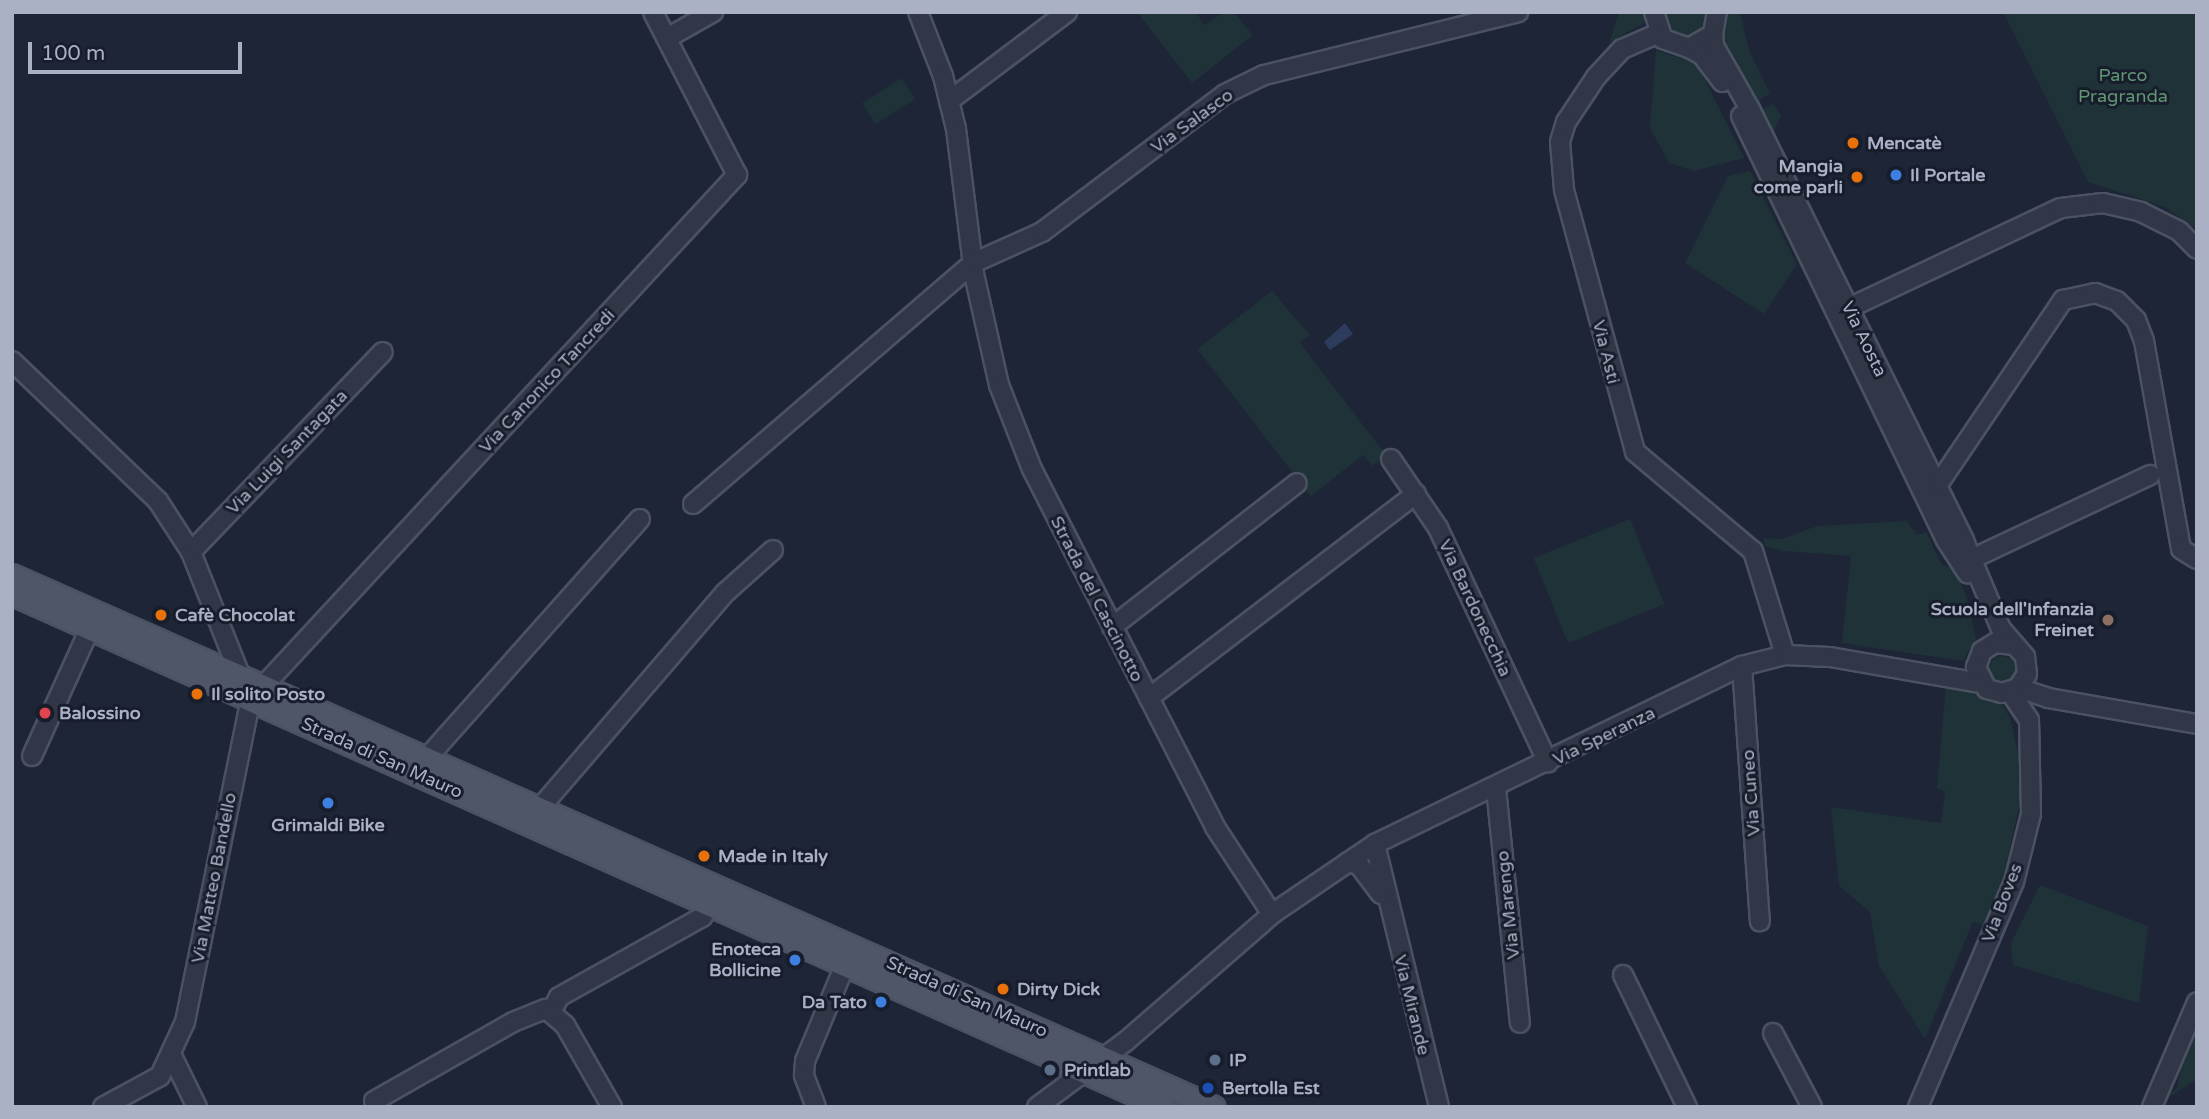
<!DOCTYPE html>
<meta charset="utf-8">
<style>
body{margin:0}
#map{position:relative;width:2209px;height:1119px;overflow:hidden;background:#1d2537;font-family:"Varela Round",sans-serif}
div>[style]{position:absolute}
.green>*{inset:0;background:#1f3238;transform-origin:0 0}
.round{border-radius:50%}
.water>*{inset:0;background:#2d3c5d}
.roads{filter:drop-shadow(2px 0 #4b5263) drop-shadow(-2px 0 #4b5263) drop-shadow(0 2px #4b5263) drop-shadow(0 -2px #4b5263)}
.minor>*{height:18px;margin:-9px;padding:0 9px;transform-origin:9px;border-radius:9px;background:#313747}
.major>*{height:21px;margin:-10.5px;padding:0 10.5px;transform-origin:10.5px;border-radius:10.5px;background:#4e5668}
.dots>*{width:19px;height:19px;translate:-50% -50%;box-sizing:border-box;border:4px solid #171d2b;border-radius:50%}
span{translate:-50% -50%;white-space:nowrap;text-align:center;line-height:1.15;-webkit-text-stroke:6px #171d2b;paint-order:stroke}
.park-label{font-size:18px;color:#619674}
.street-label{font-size:18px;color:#aab1c5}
.poi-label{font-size:18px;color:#aab1c5;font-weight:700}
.left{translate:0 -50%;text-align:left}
.right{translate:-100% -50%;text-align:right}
.frame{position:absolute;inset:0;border:14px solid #aab1c5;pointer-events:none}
.scale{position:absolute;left:28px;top:42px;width:214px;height:32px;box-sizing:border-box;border:4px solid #aab1c5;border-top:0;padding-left:9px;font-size:21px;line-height:24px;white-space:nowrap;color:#aab1c5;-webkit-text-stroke:5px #171d2b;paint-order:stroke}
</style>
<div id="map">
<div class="green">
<i style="clip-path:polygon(1137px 12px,1196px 12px,1204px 25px,1224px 12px,1234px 12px,1253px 35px,1192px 83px)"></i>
<i style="clip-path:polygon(1619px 12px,1644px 12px,1646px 22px,1609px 43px)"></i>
<i style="clip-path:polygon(1664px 12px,1705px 12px,1705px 24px,1696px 35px,1682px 38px,1670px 32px)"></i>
<i style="clip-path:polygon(1725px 12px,1740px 12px,1749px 50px,1770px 94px,1752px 104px,1719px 41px)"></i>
<i style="clip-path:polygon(2003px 12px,2197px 12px,2197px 230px,2165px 207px,2088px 182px)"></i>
<i style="clip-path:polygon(1656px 50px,1697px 64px,1744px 158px,1694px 171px,1669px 163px,1650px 128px)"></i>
<i style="left:902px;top:78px;width:25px;height:47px;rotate:58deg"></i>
<i style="clip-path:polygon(1773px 104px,1781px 116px,1773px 134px,1757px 112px)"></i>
<i style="clip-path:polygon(1750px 171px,1797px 264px,1764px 314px,1685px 263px,1728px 176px)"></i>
<i style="clip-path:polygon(1272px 291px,1310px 335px,1300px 343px,1386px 455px,1372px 466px,1363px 455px,1311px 496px,1197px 349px)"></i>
<i style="left:1630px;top:519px;width:92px;height:104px;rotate:68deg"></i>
<i style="clip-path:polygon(1907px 521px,1917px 535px,1926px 532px,1942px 565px,1954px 569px,1966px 595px,1976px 639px,1963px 661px,1842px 643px,1851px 556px,1784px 551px,1765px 546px,1763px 538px,1782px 539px,1817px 526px)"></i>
<i class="round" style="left:1989px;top:656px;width:26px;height:26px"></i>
<i style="clip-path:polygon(1946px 686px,1972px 687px,2001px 702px,2010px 718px,2021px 765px,2019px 807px,2003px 879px,1983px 926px,1973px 921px,1925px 1039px,1879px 966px,1870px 912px,1839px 886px,1831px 807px,1941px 823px,1945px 792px,1937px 788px)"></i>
<i style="clip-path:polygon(2040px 885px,2148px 926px,2139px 1003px,2013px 965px,2011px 943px)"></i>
<i style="clip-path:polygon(2197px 1033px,2197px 1079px,2171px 1096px,2168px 1094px,2177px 1088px,2185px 1051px)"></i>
</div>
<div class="water">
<i style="clip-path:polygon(1345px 323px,1353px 334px,1330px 350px,1324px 342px)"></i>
</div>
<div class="roads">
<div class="minor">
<i style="left:918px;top:12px;width:69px;rotate:68.7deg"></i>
<i style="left:943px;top:76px;width:55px;rotate:76.2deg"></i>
<i style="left:956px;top:129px;width:146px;rotate:82.9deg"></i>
<i style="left:974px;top:274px;width:114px;rotate:77.3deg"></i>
<i style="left:999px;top:385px;width:90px;rotate:68.6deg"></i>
<i style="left:1032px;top:469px;width:402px;rotate:62.9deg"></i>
<i style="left:1215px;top:827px;width:104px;rotate:56.8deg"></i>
<i style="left:1654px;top:12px;width:28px;rotate:72deg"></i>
<i style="left:1663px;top:39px;width:28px;rotate:19deg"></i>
<i style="left:1689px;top:48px;width:28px;rotate:-30deg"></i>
<i style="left:1713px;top:34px;width:22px;rotate:-80deg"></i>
<i style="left:1659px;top:33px;width:40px;rotate:156.6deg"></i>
<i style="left:1622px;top:49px;width:38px;rotate:133deg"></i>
<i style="left:1596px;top:77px;width:54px;rotate:123.7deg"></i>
<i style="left:1566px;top:122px;width:21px;rotate:107deg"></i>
<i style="left:1560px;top:142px;width:48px;rotate:85.2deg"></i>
<i style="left:1564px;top:190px;width:271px;rotate:74.8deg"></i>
<i style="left:1635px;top:452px;width:154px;rotate:40deg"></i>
<i style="left:1753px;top:551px;width:109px;rotate:72.9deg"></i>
<i style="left:1713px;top:34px;width:12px;rotate:85deg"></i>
<i style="left:1714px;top:46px;width:73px;rotate:60.3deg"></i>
<i style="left:1750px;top:109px;width:482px;rotate:63.6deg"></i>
<i style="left:1964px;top:541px;width:95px;rotate:67.2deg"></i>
<i style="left:2001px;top:629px;width:37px;rotate:49deg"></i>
<i style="left:2025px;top:657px;width:17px;rotate:83deg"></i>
<i style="left:2027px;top:674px;width:17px;rotate:123deg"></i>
<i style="left:2018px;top:688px;width:17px;rotate:163deg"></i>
<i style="left:2002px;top:693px;width:16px;rotate:-165deg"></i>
<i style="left:1987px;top:689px;width:25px;rotate:-117deg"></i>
<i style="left:1976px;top:667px;width:17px;rotate:-69deg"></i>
<i style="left:1982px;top:651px;width:15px;rotate:-32deg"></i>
<i style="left:1995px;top:643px;width:19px;rotate:6deg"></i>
<i style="left:669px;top:37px;width:51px;rotate:-29.6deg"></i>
<i style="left:1689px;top:48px;width:15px;rotate:28deg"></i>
<i style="left:1702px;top:55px;width:34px;rotate:53deg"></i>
<i style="left:949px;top:101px;width:148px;rotate:-37deg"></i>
<i style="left:1741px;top:116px;width:471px;rotate:64.2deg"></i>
<i style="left:1946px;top:540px;width:40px;rotate:57.1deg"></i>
<i style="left:1849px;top:308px;width:234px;rotate:-25.3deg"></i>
<i style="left:2061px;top:208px;width:42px;rotate:-6.8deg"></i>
<i style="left:2103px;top:203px;width:39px;rotate:13deg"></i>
<i style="left:2141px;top:212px;width:42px;rotate:26.6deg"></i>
<i style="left:2179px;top:231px;width:25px;rotate:45deg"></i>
<i style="left:12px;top:361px;width:202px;rotate:43.8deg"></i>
<i style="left:158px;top:501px;width:61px;rotate:57.1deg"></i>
<i style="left:191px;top:552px;width:143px;rotate:68.3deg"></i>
<i style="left:1391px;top:459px;width:83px;rotate:55.7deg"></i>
<i style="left:1438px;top:528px;width:259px;rotate:64.9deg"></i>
<i style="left:1937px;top:486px;width:225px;rotate:-55.9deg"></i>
<i style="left:2063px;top:300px;width:33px;rotate:-12deg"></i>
<i style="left:2095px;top:293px;width:23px;rotate:20deg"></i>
<i style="left:2117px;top:301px;width:27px;rotate:45deg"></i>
<i style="left:2136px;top:320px;width:22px;rotate:69deg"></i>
<i style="left:2144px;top:341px;width:211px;rotate:79.9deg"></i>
<i style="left:2181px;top:549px;width:19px;rotate:32deg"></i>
<i style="left:693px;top:504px;width:369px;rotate:-40.7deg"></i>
<i style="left:973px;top:263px;width:76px;rotate:-24.2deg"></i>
<i style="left:1042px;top:232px;width:229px;rotate:-37deg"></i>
<i style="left:1225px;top:94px;width:43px;rotate:-26deg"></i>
<i style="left:1264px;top:75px;width:262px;rotate:-13.9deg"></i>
<i style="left:191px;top:552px;width:277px;rotate:-46.2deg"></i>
<i style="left:1963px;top:563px;width:207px;rotate:-25.2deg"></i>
<i style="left:1112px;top:627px;width:234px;rotate:-37.9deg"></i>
<i style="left:1742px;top:666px;width:256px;rotate:86deg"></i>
<i style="left:2018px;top:688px;width:32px;rotate:18deg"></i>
<i style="left:2048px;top:698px;width:151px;rotate:9.9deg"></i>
<i style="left:256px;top:694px;width:708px;rotate:-47.18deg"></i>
<i style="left:737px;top:175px;width:183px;rotate:-117.3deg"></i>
<i style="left:1149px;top:698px;width:336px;rotate:-37.4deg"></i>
<i style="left:32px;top:756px;width:141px;rotate:-65.6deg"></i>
<i style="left:427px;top:758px;width:320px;rotate:-48.3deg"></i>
<i style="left:1496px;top:788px;width:236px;rotate:84.2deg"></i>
<i style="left:540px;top:808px;width:285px;rotate:-49.3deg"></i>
<i style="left:726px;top:592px;width:63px;rotate:-41.8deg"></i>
<i style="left:1375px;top:844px;width:271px;rotate:76.3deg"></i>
<i style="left:1348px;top:862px;width:11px;rotate:15deg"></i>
<i style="left:1359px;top:865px;width:36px;rotate:53deg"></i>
<i style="left:1623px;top:975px;width:147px;rotate:64.1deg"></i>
<i style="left:551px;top:1012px;width:17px;rotate:-62deg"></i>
<i style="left:559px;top:997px;width:164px;rotate:-29.2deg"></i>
<i style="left:702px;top:917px;width:26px;rotate:-54deg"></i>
<i style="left:1773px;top:1033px;width:84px;rotate:62.2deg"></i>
<i style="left:172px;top:1056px;width:57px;rotate:63.9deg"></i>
<i style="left:374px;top:1101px;width:160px;rotate:-29.6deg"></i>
<i style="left:513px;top:1022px;width:35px;rotate:-22deg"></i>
<i style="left:546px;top:1009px;width:25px;rotate:40deg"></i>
<i style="left:565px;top:1025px;width:95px;rotate:60.2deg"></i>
<i style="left:103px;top:1107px;width:65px;rotate:-28.5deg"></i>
<i style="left:160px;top:1076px;width:60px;rotate:-65.2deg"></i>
<i style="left:185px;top:1022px;width:330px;rotate:-78.5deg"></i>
<i style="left:816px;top:1107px;width:34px;rotate:-111deg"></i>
<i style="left:804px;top:1075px;width:14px;rotate:-86deg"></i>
<i style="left:805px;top:1061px;width:104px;rotate:-67.4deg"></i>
<i style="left:1037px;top:1107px;width:109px;rotate:-36.5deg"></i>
<i style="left:1125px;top:1042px;width:195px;rotate:-41deg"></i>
<i style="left:1272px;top:914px;width:125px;rotate:-34.2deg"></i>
<i style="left:1375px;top:844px;width:408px;rotate:-25.9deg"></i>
<i style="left:1742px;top:666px;width:44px;rotate:-14.3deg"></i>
<i style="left:1785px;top:655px;width:45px;rotate:2.5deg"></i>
<i style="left:1830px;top:657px;width:153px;rotate:9.8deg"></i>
<i style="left:1918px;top:1107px;width:245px;rotate:-66.9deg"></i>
<i style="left:2014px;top:882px;width:70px;rotate:-76deg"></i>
<i style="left:2031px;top:814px;width:94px;rotate:-91.2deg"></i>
<i style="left:2029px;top:720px;width:34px;rotate:-124deg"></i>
<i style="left:2152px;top:1107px;width:114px;rotate:-66.8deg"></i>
</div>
<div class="major">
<i style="left:12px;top:575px;width:1314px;rotate:23.87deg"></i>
<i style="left:12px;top:594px;width:1260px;rotate:24.02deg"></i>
</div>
</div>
<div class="dots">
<i style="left:1853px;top:143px;background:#e8710a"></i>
<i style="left:1896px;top:175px;background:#3f7fe0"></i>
<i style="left:1857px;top:177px;background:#e8710a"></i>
<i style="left:161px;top:615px;background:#e8710a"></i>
<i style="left:2108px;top:620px;background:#8d6e63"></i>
<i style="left:197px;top:694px;background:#e8710a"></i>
<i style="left:45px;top:713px;background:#e0444e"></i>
<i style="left:328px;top:803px;background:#3f7fe0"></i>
<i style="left:704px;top:856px;background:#e8710a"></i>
<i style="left:795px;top:960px;background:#3f7fe0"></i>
<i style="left:1003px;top:989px;background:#e8710a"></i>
<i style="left:881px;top:1002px;background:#3f7fe0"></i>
<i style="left:1215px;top:1060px;background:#5c6f8a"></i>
<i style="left:1050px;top:1070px;background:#5c6f8a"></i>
<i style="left:1208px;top:1088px;background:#1a4fb4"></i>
</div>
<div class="park-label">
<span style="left:2123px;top:86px">Parco<br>Pragranda</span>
</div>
<div class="street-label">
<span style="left:1192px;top:121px;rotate:-36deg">Via Salasco</span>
<span style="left:1864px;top:339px;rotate:64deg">Via Aosta</span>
<span style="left:1606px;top:352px;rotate:76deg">Via Asti</span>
<span style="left:547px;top:381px;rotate:-47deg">Via Canonico Tancredi</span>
<span style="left:287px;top:452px;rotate:-46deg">Via Luigi Santagata</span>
<span style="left:1097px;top:599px;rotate:63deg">Strada del Cascinotto</span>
<span style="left:1475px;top:608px;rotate:65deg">Via Bardonecchia</span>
<span style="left:1604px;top:736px;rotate:-26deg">Via Speranza</span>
<span style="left:382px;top:758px;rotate:24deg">Strada di San Mauro</span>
<span style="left:1751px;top:793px;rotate:-94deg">Via Cuneo</span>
<span style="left:214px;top:878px;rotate:-79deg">Via Matteo Bandello</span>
<span style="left:2002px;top:903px;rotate:-69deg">Via Boves</span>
<span style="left:1508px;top:905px;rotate:-96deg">Via Marengo</span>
<span style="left:967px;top:997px;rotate:24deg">Strada di San Mauro</span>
<span style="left:1412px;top:1005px;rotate:76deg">Via Mirande</span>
</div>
<div class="poi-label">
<span class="left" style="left:1867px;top:143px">Mencatè</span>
<span class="right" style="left:1843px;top:177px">Mangia<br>come parli</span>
<span class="left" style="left:1910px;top:175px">Il Portale</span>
<span class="right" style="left:2094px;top:620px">Scuola dell'Infanzia<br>Freinet</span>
<span class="left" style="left:175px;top:615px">Cafè Chocolat</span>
<span class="left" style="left:211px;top:694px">Il solito Posto</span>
<span class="left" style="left:59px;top:713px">Balossino</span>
<span style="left:328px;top:825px">Grimaldi Bike</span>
<span class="left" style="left:718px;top:856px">Made in Italy</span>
<span class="right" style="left:781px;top:960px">Enoteca<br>Bollicine</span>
<span class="left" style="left:1017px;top:989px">Dirty Dick</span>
<span class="right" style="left:867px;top:1002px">Da Tato</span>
<span class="left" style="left:1229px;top:1060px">IP</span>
<span class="left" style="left:1064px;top:1070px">Printlab</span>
<span class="left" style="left:1222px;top:1088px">Bertolla Est</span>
</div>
<div class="frame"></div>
<div class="scale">100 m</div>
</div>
